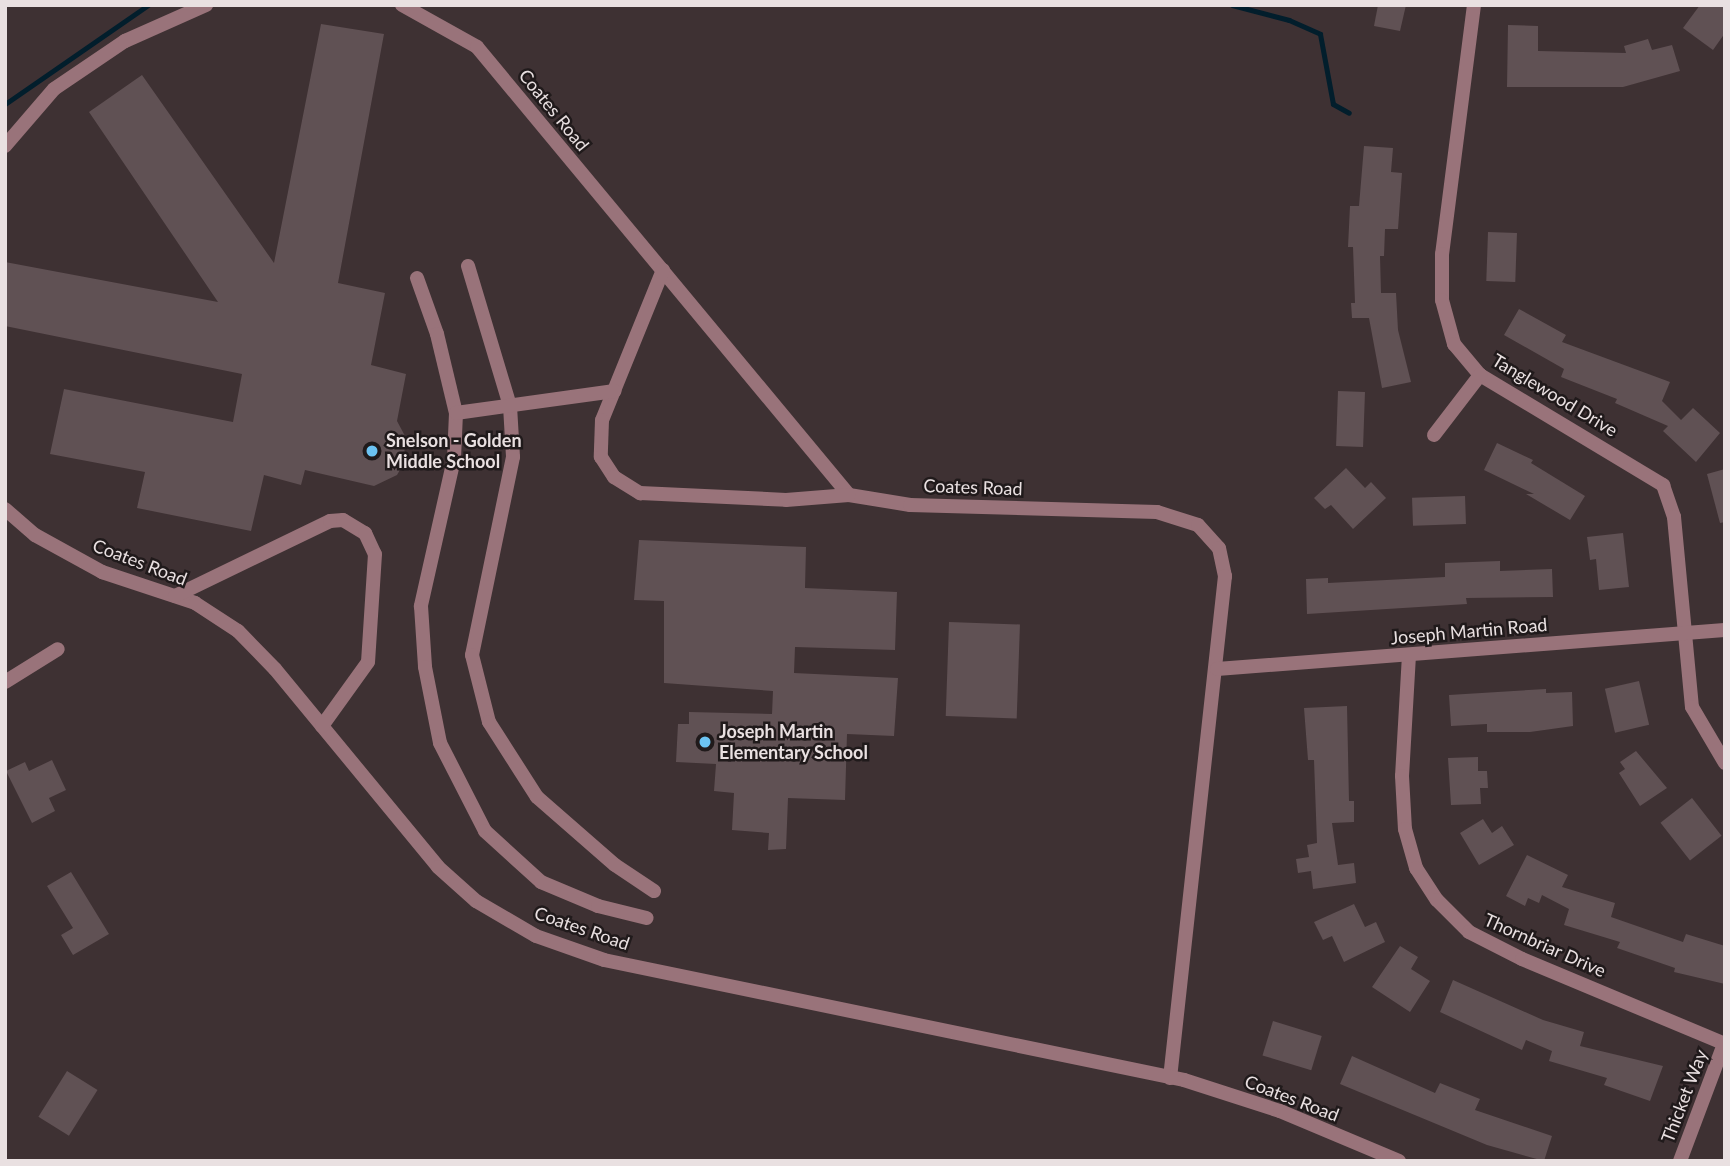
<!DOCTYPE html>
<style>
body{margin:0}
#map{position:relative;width:1730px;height:1166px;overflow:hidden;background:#3e3133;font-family:Lato,sans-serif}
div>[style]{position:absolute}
.stream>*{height:5px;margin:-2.5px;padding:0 2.5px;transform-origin:2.5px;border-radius:2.5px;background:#021e2c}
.building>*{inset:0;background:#605154;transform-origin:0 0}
.minor>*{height:14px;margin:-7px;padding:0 7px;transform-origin:7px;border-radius:7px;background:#99737a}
.dots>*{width:19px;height:19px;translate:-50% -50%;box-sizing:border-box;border:4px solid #201a1b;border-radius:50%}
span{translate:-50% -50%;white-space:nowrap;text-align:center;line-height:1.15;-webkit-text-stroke:5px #201a1b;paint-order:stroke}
.street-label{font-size:18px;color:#e9e0e1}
.poi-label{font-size:18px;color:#e9e0e1;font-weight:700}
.left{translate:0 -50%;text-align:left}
.frame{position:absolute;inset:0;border:7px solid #e9e0e1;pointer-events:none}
</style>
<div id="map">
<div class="stream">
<i style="left:1232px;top:5px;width:59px;rotate:14.7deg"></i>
<i style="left:1289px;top:20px;width:34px;rotate:24deg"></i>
<i style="left:1320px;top:34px;width:71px;rotate:79.5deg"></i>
<i style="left:1333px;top:104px;width:18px;rotate:29deg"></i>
<i style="left:5px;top:104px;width:174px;rotate:-34.7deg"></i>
</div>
<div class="building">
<i style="clip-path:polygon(1378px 5px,1406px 5px,1400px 31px,1374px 26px)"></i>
<i style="clip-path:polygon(1700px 5px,1725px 5px,1725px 33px,1713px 50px,1683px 28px)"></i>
<i style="clip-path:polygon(321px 24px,384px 34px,338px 283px,385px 293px,371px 365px,406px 374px,397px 421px,405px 436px,404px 463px,397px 475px,374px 486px,305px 470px,301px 485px,264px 475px,251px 531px,137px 508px,145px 472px,50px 454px,64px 389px,233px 422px,242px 374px,5px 326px,5px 262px,218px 302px,89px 112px,142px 75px,274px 263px)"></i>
<i style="clip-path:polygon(1508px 25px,1538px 26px,1538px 51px,1626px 53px,1624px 46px,1648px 39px,1652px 50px,1672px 45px,1680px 71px,1623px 87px,1507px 87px)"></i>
<i style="clip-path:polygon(1364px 146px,1393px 148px,1391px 172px,1402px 173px,1398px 229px,1385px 229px,1384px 256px,1380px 256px,1381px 293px,1396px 293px,1398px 330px,1411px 382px,1382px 388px,1369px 318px,1352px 318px,1351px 303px,1355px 303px,1353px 247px,1348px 247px,1350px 206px,1359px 206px)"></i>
<i style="left:1488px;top:232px;width:29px;height:49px;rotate:2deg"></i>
<i style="clip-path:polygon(1519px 309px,1566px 335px,1562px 342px,1670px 382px,1662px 401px,1681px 420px,1693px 408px,1720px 433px,1696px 462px,1663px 431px,1668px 426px,1615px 403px,1617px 399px,1561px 377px,1564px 369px,1504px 335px)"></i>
<i style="left:1338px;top:391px;width:27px;height:55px;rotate:2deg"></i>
<i style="clip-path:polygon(1497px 443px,1533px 460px,1531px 463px,1585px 496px,1570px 520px,1526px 494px,1534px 494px,1484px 470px)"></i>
<i style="clip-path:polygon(1346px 468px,1365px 488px,1371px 482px,1386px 498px,1353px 529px,1331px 505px,1325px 509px,1314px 498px)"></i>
<i style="clip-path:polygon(1725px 469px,1725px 522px,1720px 523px,1707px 474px)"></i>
<i style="left:1465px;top:496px;width:28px;height:53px;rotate:88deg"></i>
<i style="clip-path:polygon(1623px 533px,1629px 587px,1599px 590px,1596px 559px,1590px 560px,1587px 537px)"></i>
<i style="clip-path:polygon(639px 540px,806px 547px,805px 588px,897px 592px,895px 650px,795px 647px,794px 673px,898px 678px,894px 736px,847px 734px,845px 800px,788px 798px,786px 849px,768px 850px,769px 833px,732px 830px,734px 793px,714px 791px,716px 764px,676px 762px,678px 724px,689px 724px,689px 712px,772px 714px,773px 691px,664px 683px,664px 601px,634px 600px)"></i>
<i style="clip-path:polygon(1500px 561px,1500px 571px,1552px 569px,1553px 597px,1466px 598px,1467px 604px,1307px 614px,1306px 579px,1328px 578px,1328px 583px,1445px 577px,1445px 563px)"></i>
<i style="left:949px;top:622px;width:71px;height:94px;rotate:2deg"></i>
<i style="left:1639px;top:681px;width:45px;height:35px;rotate:77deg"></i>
<i style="clip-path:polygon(1546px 689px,1546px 693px,1572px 692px,1573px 726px,1530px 732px,1487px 732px,1487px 724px,1451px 726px,1449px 695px)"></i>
<i style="clip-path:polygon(1347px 706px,1349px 801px,1354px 801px,1354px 822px,1332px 823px,1338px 865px,1354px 863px,1356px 883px,1313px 889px,1311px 871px,1298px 873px,1296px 859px,1309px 857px,1307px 845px,1317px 843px,1314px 760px,1308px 760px,1304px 708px)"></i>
<i style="clip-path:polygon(1636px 751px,1667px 788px,1640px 806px,1619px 773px,1625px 769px,1620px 762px)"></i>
<i style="clip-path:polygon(1478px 757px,1478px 771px,1487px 771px,1488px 788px,1480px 788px,1481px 804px,1451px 805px,1448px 758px)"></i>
<i style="clip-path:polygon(52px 760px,66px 790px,49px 798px,55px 811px,32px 823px,6px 771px,25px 762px,29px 771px)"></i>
<i style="left:1692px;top:798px;width:48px;height:40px;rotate:52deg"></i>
<i style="clip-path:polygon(1483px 819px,1492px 833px,1502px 826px,1514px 845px,1479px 865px,1460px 833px)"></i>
<i style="clip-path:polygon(1527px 855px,1568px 875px,1562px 887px,1615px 903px,1611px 917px,1683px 942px,1686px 934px,1725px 946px,1725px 984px,1674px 972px,1675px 968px,1617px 948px,1620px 942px,1564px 925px,1569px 909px,1542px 895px,1539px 903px,1528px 898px,1525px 906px,1506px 896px)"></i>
<i style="clip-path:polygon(71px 872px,109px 934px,73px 955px,61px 935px,73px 928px,47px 886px)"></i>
<i style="clip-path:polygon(1354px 904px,1365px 927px,1376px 922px,1385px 942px,1344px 962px,1332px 936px,1323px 940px,1314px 922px)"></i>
<i style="clip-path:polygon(1400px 946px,1418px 957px,1411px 969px,1430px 981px,1410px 1012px,1372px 987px)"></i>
<i style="clip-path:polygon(1453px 980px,1543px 1020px,1584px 1032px,1580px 1046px,1663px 1066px,1650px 1101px,1604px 1085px,1607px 1078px,1549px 1061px,1552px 1051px,1526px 1040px,1522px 1050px,1440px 1012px)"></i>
<i style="left:1273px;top:1021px;width:51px;height:36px;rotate:17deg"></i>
<i style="clip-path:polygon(1352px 1056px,1435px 1093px,1440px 1083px,1480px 1099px,1475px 1110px,1552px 1136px,1544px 1161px,1487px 1145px,1340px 1084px)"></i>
<i style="left:67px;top:1071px;width:36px;height:54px;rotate:32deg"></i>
</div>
<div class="minor">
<i style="left:402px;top:5px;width:86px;rotate:29.2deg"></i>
<i style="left:477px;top:47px;width:582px;rotate:50.3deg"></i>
<i style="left:849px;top:495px;width:62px;rotate:9.3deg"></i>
<i style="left:910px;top:505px;width:247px;rotate:1.6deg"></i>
<i style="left:1157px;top:512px;width:43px;rotate:17.6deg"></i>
<i style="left:1198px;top:525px;width:31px;rotate:48deg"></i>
<i style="left:1219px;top:548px;width:29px;rotate:78deg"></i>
<i style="left:1225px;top:576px;width:505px;rotate:96.25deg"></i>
<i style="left:1474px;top:5px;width:251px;rotate:97.3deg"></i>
<i style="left:1442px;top:254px;width:46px;rotate:90deg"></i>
<i style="left:1442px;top:300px;width:46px;rotate:74.7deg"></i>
<i style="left:1454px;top:344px;width:40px;rotate:50deg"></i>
<i style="left:1480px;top:375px;width:214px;rotate:31deg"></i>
<i style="left:1663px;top:485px;width:34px;rotate:71deg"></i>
<i style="left:1674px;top:517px;width:191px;rotate:84.6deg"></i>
<i style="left:1692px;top:707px;width:65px;rotate:59.5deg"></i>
<i style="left:5px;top:146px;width:75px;rotate:-49.3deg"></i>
<i style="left:54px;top:89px;width:86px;rotate:-34.1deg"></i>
<i style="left:125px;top:41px;width:89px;rotate:-24deg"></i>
<i style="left:468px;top:266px;width:146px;rotate:73.3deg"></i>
<i style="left:510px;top:406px;width:51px;rotate:86.6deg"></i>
<i style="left:513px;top:457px;width:202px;rotate:101.7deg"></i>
<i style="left:472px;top:655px;width:69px;rotate:75.8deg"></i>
<i style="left:489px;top:722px;width:89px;rotate:57.4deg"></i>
<i style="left:537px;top:797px;width:103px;rotate:41.1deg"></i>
<i style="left:615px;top:865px;width:47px;rotate:33.7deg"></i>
<i style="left:663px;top:270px;width:162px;rotate:112.1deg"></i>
<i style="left:602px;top:420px;width:37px;rotate:92deg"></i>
<i style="left:601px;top:457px;width:24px;rotate:57deg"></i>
<i style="left:614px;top:477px;width:31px;rotate:32deg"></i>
<i style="left:640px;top:493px;width:146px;rotate:2.7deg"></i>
<i style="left:786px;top:500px;width:63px;rotate:-4.5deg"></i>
<i style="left:417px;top:278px;width:59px;rotate:70.3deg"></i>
<i style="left:437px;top:334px;width:81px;rotate:76.5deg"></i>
<i style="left:456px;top:413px;width:46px;rotate:92.5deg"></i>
<i style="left:454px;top:459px;width:151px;rotate:102.7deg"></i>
<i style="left:421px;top:606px;width:61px;rotate:86.2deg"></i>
<i style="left:425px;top:667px;width:77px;rotate:78.8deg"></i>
<i style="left:440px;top:743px;width:99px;rotate:62.9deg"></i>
<i style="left:485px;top:831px;width:76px;rotate:42.3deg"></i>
<i style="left:541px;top:882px;width:62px;rotate:22.8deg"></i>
<i style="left:598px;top:906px;width:50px;rotate:13.8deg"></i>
<i style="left:456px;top:413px;width:160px;rotate:-7.9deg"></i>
<i style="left:1434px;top:435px;width:76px;rotate:-52.5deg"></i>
<i style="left:5px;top:509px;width:40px;rotate:41deg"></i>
<i style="left:35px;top:535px;width:77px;rotate:28.9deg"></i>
<i style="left:102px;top:572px;width:98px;rotate:18.4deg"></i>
<i style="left:195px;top:603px;width:51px;rotate:33.1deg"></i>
<i style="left:238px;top:631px;width:53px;rotate:45.8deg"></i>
<i style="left:275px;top:669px;width:256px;rotate:50.5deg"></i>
<i style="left:438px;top:867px;width:51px;rotate:41.8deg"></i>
<i style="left:476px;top:901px;width:69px;rotate:30.3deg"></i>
<i style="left:536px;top:936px;width:72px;rotate:19.4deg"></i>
<i style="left:604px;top:960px;width:592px;rotate:11.69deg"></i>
<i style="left:1184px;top:1080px;width:101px;rotate:17.9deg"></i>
<i style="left:1280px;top:1111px;width:129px;rotate:22.8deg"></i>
<i style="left:175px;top:596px;width:172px;rotate:-25.8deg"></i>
<i style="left:330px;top:521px;width:13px;rotate:-4deg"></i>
<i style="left:343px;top:520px;width:26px;rotate:31deg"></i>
<i style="left:365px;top:533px;width:23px;rotate:65deg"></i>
<i style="left:375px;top:554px;width:108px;rotate:93.7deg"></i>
<i style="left:368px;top:662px;width:79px;rotate:125.7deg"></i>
<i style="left:1409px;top:655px;width:121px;rotate:93.3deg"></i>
<i style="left:1402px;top:776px;width:53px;rotate:86.8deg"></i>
<i style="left:1405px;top:829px;width:41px;rotate:74.2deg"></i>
<i style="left:1416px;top:868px;width:38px;rotate:57deg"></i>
<i style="left:1437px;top:900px;width:45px;rotate:45deg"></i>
<i style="left:1469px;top:932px;width:59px;rotate:27deg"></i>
<i style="left:1522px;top:959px;width:220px;rotate:22.7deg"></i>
<i style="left:1217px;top:669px;width:509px;rotate:-4.39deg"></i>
<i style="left:5px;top:682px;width:62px;rotate:-31.9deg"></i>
<i style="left:1680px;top:1161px;width:125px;rotate:-69.4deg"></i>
</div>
<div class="dots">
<i style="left:372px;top:451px;background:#6cc3f2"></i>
<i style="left:705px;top:742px;background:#6cc3f2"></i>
</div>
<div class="street-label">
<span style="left:554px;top:110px;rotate:51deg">Coates Road</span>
<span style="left:1555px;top:395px;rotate:31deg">Tanglewood Drive</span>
<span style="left:973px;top:487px;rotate:2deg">Coates Road</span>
<span style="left:140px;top:562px;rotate:21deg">Coates Road</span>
<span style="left:1469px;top:631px;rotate:-5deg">Joseph Martin Road</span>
<span style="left:582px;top:928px;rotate:19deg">Coates Road</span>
<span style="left:1545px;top:945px;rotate:24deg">Thornbriar Drive</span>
<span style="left:1684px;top:1096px;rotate:-69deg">Thicket Way</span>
<span style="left:1292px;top:1098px;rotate:21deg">Coates Road</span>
</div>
<div class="poi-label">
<span class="left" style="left:386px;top:451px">Snelson - Golden<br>Middle School</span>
<span class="left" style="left:719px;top:742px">Joseph Martin<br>Elementary School</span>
</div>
<div class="frame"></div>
</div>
